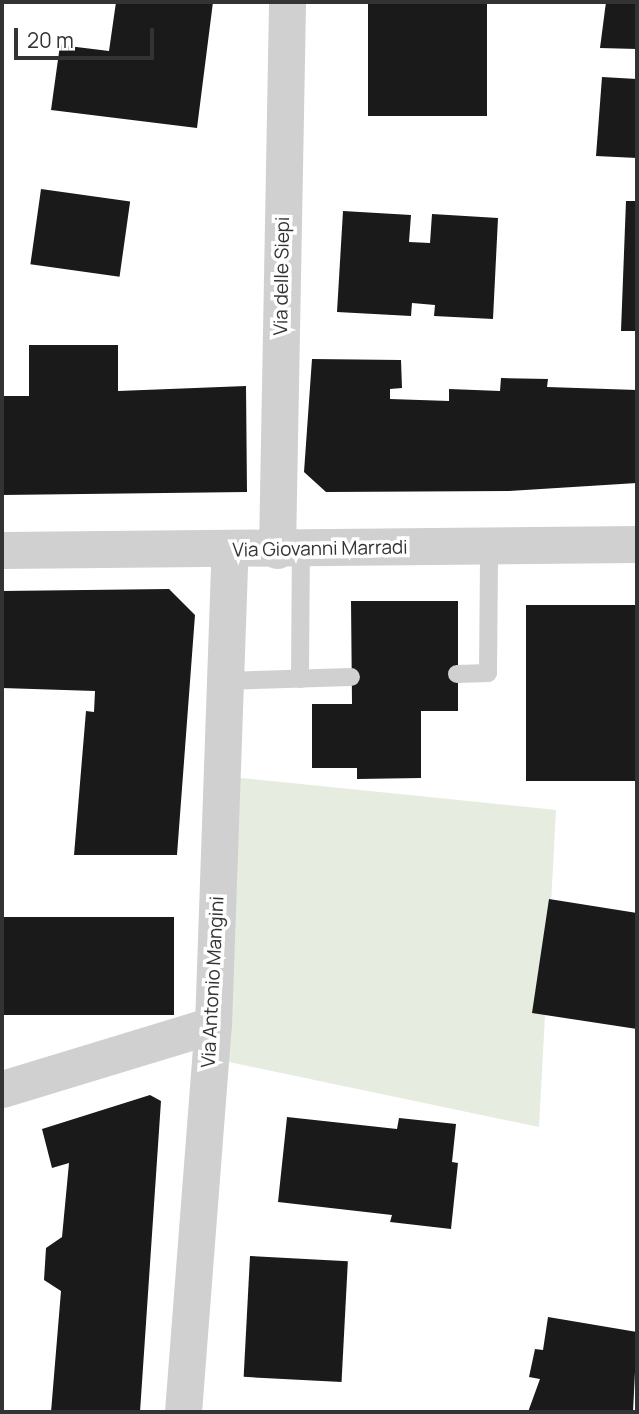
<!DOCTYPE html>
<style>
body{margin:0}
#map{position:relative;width:639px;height:1414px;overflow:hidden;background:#fff;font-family:Manrope,sans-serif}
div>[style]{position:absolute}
.green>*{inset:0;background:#e6ecdf}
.building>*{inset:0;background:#1a1a1a;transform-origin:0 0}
.lane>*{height:18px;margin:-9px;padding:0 9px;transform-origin:9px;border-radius:9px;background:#d0d0d0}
.street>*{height:37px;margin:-18.5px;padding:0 18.5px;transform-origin:18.5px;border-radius:18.5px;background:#d0d0d0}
span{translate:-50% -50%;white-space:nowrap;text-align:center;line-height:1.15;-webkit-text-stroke:7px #fff;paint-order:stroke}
.street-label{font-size:19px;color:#333}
.frame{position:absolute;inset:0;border:4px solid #333;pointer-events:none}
.scale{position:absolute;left:14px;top:28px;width:140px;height:32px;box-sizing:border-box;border:4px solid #333;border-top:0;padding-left:9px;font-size:21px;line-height:24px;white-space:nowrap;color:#333;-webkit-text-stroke:5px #fff;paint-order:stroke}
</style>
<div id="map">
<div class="green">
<i style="clip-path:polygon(222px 776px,556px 810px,539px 1127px,210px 1058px)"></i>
</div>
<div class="building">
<i style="clip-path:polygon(116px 2px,213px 2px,197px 128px,51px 110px,60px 45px,109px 51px)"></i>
<i style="left:368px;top:2px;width:119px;height:114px"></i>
<i style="clip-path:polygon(606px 2px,637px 2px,637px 49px,600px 48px)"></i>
<i style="clip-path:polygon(602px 77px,637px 79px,637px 158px,596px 156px)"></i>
<i style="left:41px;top:189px;width:90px;height:76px;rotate:8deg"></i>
<i style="clip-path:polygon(626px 201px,637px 201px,637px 331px,621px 331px)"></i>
<i style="clip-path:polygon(343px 211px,411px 215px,409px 242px,430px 243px,432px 214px,498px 218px,493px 319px,434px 316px,435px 305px,412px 303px,411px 316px,337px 312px)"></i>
<i style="clip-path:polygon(29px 345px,118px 345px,118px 391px,246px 386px,247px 492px,2px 495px,2px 396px,29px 396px)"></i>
<i style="clip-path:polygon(312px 359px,401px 360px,402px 388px,390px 389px,390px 399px,449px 401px,449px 389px,500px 391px,501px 378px,548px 379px,547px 387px,637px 390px,637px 483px,509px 491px,326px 492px,304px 472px)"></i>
<i style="clip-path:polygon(169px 589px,195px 615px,177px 855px,74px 855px,86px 711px,94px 712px,95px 691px,2px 688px,2px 591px)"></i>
<i style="clip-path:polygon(351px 601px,458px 601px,458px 711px,421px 711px,421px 778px,357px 779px,357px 768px,312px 768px,312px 704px,352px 704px)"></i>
<i style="left:637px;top:605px;width:176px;height:111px;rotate:90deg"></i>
<i style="clip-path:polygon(549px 899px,637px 913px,637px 1029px,532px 1013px)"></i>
<i style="left:2px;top:917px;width:172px;height:98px"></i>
<i style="clip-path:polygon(150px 1095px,161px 1101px,140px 1412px,51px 1412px,61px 1291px,44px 1280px,46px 1248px,62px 1237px,69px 1163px,52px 1168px,42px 1129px)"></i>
<i style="clip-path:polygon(287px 1117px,397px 1129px,399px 1118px,456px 1124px,452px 1162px,458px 1163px,451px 1229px,390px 1222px,392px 1215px,278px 1202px)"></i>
<i style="left:250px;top:1256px;width:98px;height:121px;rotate:3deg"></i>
<i style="clip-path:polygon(548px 1317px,637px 1332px,633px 1412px,528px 1412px,540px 1379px,529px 1377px,535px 1349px,543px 1350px)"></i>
</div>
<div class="lane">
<i style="left:457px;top:674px;width:31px;rotate:-2deg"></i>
<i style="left:488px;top:673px;width:127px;rotate:-89.5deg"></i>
<i style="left:300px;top:679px;width:130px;rotate:-89.6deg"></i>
<i style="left:226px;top:681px;width:125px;rotate:-1.8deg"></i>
</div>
<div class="street">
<i style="left:2px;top:550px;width:635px;rotate:-0.54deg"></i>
<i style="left:277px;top:550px;width:548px;rotate:-88.95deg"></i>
<i style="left:2px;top:1089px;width:220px;rotate:-16.9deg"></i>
<i style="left:183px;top:1412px;width:388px;rotate:-85.6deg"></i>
<i style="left:213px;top:1025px;width:475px;rotate:-88deg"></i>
</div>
<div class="street-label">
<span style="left:282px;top:276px;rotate:-89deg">Via delle Siepi</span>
<span style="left:320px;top:549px;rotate:-1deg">Via Giovanni Marradi</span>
<span style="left:213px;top:982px;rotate:-87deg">Via Antonio Mangini</span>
</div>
<div class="frame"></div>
<div class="scale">20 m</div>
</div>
